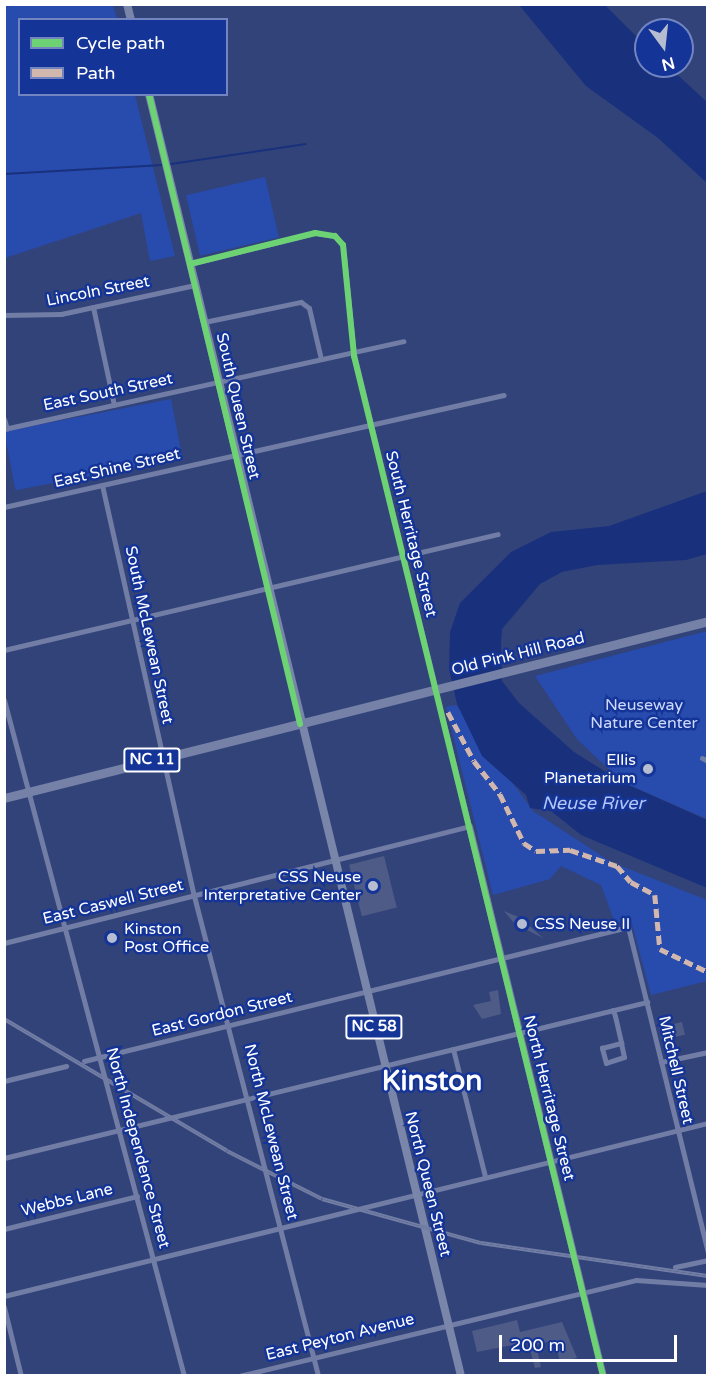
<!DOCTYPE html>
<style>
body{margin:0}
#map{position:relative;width:712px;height:1380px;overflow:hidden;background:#32437a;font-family:"Varela Round",sans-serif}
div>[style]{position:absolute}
.green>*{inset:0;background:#284bae;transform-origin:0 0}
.water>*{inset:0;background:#19317c}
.stream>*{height:1.5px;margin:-0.75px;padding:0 0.75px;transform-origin:0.75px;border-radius:0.75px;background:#19317c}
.building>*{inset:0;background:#4e5b87;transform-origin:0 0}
.minor>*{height:5px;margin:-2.5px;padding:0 2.5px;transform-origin:2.5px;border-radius:2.5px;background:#717da5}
.tertiary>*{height:7px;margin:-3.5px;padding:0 3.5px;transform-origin:3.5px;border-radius:3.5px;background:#717da5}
.primary>*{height:8px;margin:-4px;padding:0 4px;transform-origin:4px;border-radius:4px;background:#7a85aa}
.trunk>*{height:9px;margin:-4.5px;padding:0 4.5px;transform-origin:4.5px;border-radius:4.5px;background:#7681a7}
.rail>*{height:4px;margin-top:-2px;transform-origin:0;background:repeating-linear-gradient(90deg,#143498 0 4.5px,#727da4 0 9px);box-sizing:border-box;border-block:2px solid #727da4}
.quiet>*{height:4.5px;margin-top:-2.25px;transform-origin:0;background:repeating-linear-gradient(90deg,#d1b7ad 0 9px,transparent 0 13.5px)}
.cycleway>*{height:6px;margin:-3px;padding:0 3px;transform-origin:3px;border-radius:3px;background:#6cd273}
.dots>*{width:16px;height:16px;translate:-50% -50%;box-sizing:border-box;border:3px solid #143498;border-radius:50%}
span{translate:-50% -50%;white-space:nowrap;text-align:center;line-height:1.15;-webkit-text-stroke:5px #143498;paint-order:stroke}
.shield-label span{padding:2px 4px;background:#143498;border:2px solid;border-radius:4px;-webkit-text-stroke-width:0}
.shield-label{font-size:15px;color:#fff;font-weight:700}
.street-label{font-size:16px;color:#fff}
.park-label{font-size:16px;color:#cedafd}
.poi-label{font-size:16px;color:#fff}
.right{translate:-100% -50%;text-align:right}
.left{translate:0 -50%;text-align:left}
.water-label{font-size:18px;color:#b3c5f9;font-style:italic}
.town-label{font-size:28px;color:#fff;font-weight:700}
.frame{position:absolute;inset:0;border:6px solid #fff;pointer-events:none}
.legend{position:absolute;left:18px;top:18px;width:210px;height:78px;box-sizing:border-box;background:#143498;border:2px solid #7285c1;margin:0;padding:8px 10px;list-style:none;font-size:18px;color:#fff}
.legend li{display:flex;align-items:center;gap:12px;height:30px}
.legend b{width:30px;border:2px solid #7285c1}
.north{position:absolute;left:634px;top:18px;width:60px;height:60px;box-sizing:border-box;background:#143498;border:2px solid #7285c1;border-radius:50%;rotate:165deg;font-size:16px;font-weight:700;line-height:24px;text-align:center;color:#fff}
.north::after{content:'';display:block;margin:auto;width:21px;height:27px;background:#b7bdd0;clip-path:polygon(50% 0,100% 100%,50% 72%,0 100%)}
.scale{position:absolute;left:499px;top:1335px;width:178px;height:27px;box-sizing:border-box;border:3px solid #fff;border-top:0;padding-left:8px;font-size:18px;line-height:21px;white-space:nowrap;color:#fff;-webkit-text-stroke:4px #143498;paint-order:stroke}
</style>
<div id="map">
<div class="green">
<i style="clip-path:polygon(4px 5px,113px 5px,117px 19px,20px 20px,20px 94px,135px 95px,175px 256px,150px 261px,141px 213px,5px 258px)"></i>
<i style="left:265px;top:177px;width:62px;height:81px;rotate:77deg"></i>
<i style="left:171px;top:399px;width:60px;height:170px;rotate:79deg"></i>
<i style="clip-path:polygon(707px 631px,707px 819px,622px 782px,577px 739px,535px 676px)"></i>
<i style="clip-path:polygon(456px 705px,533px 811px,611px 862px,707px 900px,707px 981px,651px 995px,631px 920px,615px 923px,601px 885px,561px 866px,550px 879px,493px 895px,446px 707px)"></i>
</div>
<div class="water">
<i style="clip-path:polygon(519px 5px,605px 5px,646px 46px,646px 66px,668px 66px,707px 102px,707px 183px,658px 138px,586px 86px)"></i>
<i style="clip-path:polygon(707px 491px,707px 554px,686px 560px,597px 565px,562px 572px,540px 584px,502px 629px,501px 642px,502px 681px,519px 703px,574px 752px,622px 782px,707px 820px,707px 888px,581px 835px,551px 811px,530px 808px,526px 795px,482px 756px,457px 704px,449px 669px,450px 632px,460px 603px,511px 552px,551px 532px,609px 526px)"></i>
</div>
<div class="stream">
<i style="left:171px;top:164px;width:136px;rotate:-8.4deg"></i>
<i style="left:4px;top:174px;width:159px;rotate:-3.2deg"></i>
</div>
<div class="building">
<i style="left:384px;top:856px;width:53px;height:36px;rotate:76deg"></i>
<i style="clip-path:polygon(504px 911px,521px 918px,543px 938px,515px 924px)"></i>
<i style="clip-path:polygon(498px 990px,501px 1014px,482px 1019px,473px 1005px,491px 1001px,489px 992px)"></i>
<i style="left:682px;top:1022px;width:13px;height:24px;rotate:77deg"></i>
<i style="clip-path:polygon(517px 1320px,520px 1332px,562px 1322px,577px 1358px,560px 1362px,555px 1340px,536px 1345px,541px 1367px,535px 1368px,528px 1342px,477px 1352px,472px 1331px)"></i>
</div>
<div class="minor">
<i style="left:93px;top:307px;width:100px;rotate:77.9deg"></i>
<i style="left:4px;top:315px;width:57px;rotate:-1deg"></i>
<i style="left:61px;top:314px;width:137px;rotate:-12.2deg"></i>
<i style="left:204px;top:322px;width:99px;rotate:-11.7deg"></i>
<i style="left:301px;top:302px;width:10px;rotate:37deg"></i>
<i style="left:309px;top:308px;width:52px;rotate:76.8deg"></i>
<i style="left:4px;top:419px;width:10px;rotate:73deg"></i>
<i style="left:4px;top:429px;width:409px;rotate:-12.4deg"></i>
<i style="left:102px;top:485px;width:421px;rotate:77.4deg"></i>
<i style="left:194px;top:896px;width:496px;rotate:75.5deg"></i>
<i style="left:4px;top:507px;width:512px;rotate:-12.63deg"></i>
<i style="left:4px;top:650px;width:507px;rotate:-13.21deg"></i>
<i style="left:4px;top:700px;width:700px;rotate:75.09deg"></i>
<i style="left:702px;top:758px;width:7px;rotate:27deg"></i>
<i style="left:4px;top:943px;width:479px;rotate:-14.1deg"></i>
<i style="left:469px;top:826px;width:484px;rotate:-103.7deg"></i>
<i style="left:354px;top:356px;width:112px;rotate:-95.7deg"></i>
<i style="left:343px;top:245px;width:12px;rotate:-132deg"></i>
<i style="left:335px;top:236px;width:20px;rotate:-171deg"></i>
<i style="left:315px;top:233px;width:129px;rotate:166.1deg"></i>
<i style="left:613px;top:1010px;width:6px;rotate:72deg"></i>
<i style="left:615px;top:1016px;width:28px;rotate:77deg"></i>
<i style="left:621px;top:1043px;width:14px;rotate:78deg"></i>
<i style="left:624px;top:1057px;width:19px;rotate:162deg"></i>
<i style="left:606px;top:1063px;width:16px;rotate:-105deg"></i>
<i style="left:602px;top:1048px;width:20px;rotate:-15deg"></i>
<i style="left:453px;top:1049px;width:131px;rotate:75.9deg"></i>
<i style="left:84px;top:1061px;width:560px;rotate:-13.84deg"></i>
<i style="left:628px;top:927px;width:336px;rotate:76.2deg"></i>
<i style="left:661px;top:1062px;width:48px;rotate:-12deg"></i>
<i style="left:4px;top:1081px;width:64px;rotate:-13.6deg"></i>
<i style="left:4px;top:1158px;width:662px;rotate:-13.64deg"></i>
<i style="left:4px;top:1229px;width:137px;rotate:-13.9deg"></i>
<i style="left:675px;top:1267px;width:34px;rotate:-12deg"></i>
<i style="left:4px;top:1296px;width:725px;rotate:-13.81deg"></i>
<i style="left:4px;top:1307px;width:71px;rotate:76.2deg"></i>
<i style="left:239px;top:1376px;width:408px;rotate:-13.6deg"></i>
<i style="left:636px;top:1280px;width:72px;rotate:4deg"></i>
</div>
<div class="tertiary">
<i style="left:469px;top:826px;width:566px;rotate:76.31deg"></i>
</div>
<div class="primary">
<i style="left:127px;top:4px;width:16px;rotate:76deg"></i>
<i style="left:149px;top:94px;width:1319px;rotate:76.32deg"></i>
</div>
<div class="trunk">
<i style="left:4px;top:798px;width:726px;rotate:-14.11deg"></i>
</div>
<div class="rail">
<i style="left:4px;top:1019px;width:259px;rotate:30.6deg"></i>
<i style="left:227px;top:1151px;width:106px;rotate:26.8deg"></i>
<i style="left:322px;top:1199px;width:165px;rotate:15.5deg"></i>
<i style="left:481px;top:1243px;width:229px;rotate:8.3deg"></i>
</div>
<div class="quiet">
<i style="left:448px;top:712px;width:55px;rotate:62deg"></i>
<i style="left:474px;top:761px;width:42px;rotate:51.8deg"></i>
<i style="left:500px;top:794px;width:55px;rotate:63.9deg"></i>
<i style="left:524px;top:843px;width:14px;rotate:34deg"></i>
<i style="left:536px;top:851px;width:34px;rotate:-2deg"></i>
<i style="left:570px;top:850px;width:50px;rotate:18.8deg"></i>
<i style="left:617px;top:866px;width:21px;rotate:49deg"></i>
<i style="left:631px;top:882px;width:27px;rotate:28deg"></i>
<i style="left:655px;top:895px;width:54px;rotate:84.7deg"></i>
<i style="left:660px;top:949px;width:53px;rotate:25.6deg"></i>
</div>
<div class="cycleway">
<i style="left:149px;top:94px;width:648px;rotate:76.52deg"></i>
<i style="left:190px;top:264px;width:129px;rotate:-13.9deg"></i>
<i style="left:315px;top:233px;width:20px;rotate:9deg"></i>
<i style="left:335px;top:236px;width:12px;rotate:48deg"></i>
<i style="left:343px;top:245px;width:112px;rotate:84.3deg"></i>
<i style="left:354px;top:356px;width:1050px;rotate:76.28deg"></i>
</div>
<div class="dots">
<i style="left:648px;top:769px;background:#b7bdd0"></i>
<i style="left:373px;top:886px;background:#b7bdd0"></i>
<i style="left:522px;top:924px;background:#b7bdd0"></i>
<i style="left:112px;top:938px;background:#b7bdd0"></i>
</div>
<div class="shield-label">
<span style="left:152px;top:760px">NC 11</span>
<span style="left:374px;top:1027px">NC 58</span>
</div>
<div class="street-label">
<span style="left:98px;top:291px;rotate:-11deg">Lincoln Street</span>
<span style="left:108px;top:392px;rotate:-12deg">East South Street</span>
<span style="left:238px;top:406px;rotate:77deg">South Queen Street</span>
<span style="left:117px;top:468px;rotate:-13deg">East Shine Street</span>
<span style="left:411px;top:534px;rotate:76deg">South Herritage Street</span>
<span style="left:149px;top:635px;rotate:78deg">South McLewean Street</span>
<span style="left:518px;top:654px;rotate:-14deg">Old Pink Hill Road</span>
<span style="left:113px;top:902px;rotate:-14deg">East Caswell Street</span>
<span style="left:222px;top:1014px;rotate:-14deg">East Gordon Street</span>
<span style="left:676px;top:1070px;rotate:77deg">Mitchell Street</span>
<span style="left:549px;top:1098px;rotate:76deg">North Herritage Street</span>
<span style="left:271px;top:1132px;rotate:76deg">North McLewean Street</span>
<span style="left:138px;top:1148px;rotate:75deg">North Independence Street</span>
<span style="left:428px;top:1184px;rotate:76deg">North Queen Street</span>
<span style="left:67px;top:1200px;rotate:-14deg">Webbs Lane</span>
<span style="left:340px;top:1337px;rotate:-14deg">East Peyton Avenue</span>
</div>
<div class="park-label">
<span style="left:644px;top:714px">Neuseway<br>Nature Center</span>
</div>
<div class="poi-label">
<span class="right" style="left:636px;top:769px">Ellis<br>Planetarium</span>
<span class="right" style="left:361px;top:886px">CSS Neuse<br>Interpretative Center</span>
<span class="left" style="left:534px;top:924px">CSS Neuse II</span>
<span class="left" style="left:124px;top:938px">Kinston<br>Post Office</span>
</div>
<div class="water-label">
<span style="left:593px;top:803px">Neuse River</span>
</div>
<div class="town-label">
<span style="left:432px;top:1081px">Kinston</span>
</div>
<div class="frame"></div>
<ul class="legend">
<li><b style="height:8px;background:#6cd273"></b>Cycle path</li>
<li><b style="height:8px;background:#d1b7ad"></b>Path</li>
</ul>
<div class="north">N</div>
<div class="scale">200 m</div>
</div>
